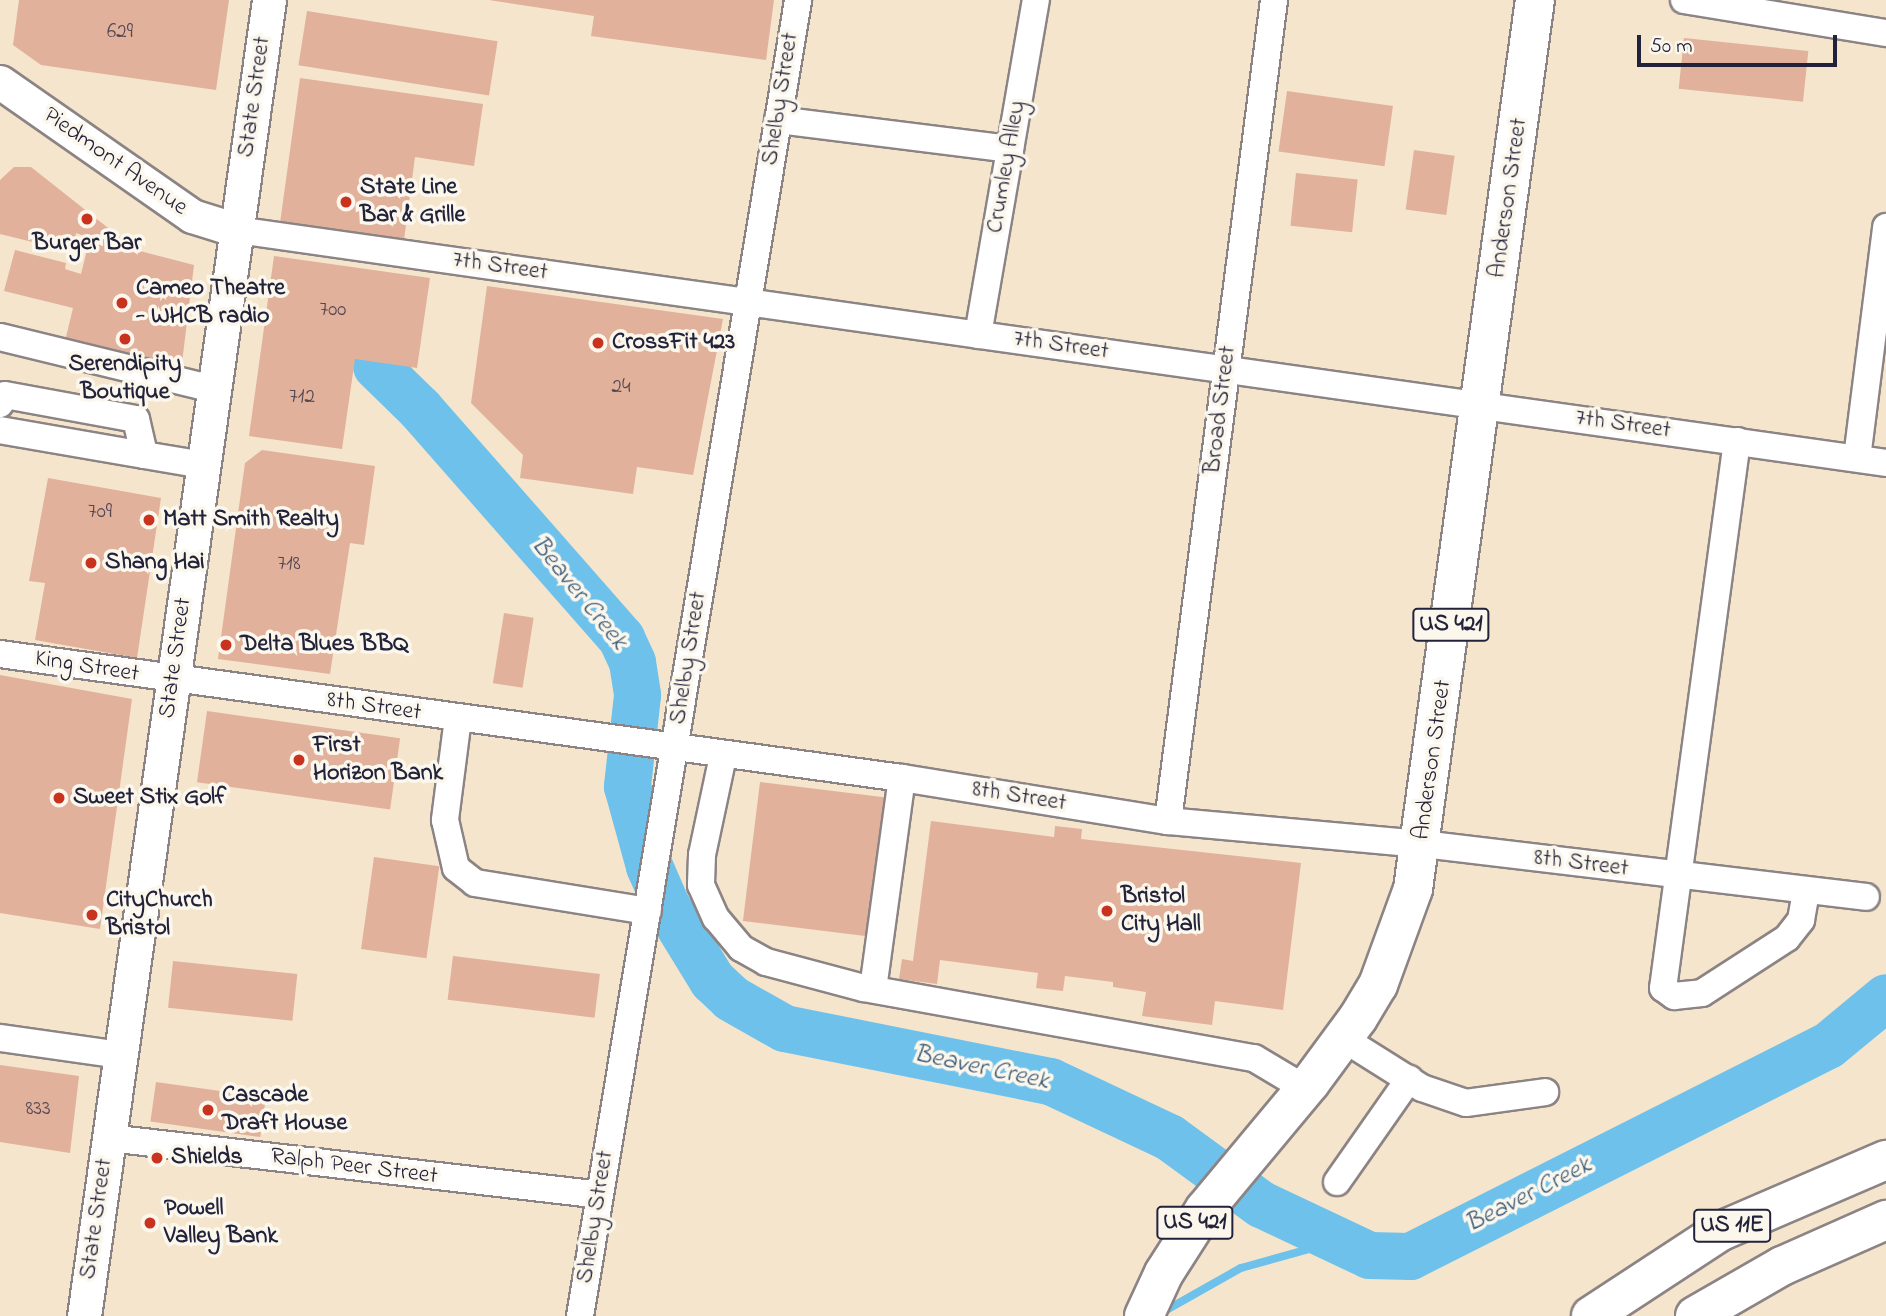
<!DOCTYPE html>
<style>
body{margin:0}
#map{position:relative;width:1886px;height:1316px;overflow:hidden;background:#f5e5cc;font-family:"Indie Flower",sans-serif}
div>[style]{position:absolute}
.stream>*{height:8px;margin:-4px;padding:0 4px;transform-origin:4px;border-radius:4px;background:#6ec1ea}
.river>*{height:47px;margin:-23.5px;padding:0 23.5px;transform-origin:23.5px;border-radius:23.5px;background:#6ec1ea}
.building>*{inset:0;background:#e1b19b;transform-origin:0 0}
.roads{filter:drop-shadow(2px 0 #8c8484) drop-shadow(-2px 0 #8c8484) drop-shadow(0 2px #8c8484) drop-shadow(0 -2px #8c8484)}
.minor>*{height:26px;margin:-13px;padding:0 13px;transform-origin:13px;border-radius:13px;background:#fff}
.major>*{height:33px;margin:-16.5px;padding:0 16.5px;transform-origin:16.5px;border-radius:16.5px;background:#fff}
.highway>*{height:38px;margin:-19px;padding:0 19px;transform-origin:19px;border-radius:19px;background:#fff}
.dots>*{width:19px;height:19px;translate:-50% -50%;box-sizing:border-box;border:4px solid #fbf7ec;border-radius:50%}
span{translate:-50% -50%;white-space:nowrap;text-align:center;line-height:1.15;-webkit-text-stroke:7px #fbf7ec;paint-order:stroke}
.number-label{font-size:21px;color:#524653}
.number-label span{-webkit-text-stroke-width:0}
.shield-label span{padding:2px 5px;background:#fbf7ec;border:2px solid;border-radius:5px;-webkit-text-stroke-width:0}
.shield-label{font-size:23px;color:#22223b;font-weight:700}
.street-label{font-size:24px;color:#22223b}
.poi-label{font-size:24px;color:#22223b;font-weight:700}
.left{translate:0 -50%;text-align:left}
.water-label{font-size:26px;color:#3d5a78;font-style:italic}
.scale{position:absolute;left:1637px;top:35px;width:200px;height:32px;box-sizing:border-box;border:4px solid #22223b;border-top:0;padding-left:9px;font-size:21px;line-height:24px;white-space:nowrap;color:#22223b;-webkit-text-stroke:5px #fbf7ec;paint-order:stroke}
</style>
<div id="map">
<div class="stream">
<i style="left:1161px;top:1313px;width:92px;rotate:-29.4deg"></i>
<i style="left:1241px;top:1268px;width:101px;rotate:-15.6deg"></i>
</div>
<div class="river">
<i style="left:376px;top:366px;width:62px;rotate:44.3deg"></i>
<i style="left:420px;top:409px;width:305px;rotate:48.7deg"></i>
<i style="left:621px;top:638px;width:26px;rotate:65deg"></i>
<i style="left:632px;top:662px;width:33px;rotate:81deg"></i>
<i style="left:637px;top:695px;width:92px;rotate:96.3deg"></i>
<i style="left:627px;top:786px;width:83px;rotate:74.6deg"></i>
<i style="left:649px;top:866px;width:43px;rotate:66.4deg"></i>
<i style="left:666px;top:905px;width:88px;rotate:58.5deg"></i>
<i style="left:712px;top:980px;width:26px;rotate:43deg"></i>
<i style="left:731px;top:998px;width:61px;rotate:29.5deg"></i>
<i style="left:784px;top:1028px;width:271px;rotate:11.3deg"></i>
<i style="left:1050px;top:1081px;width:132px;rotate:25.2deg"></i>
<i style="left:1169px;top:1137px;width:114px;rotate:36.1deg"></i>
<i style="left:1261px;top:1204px;width:119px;rotate:25.3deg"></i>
<i style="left:1369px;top:1255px;width:41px;rotate:1.4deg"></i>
<i style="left:1410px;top:1256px;width:468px;rotate:-26.8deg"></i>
<i style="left:1828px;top:1045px;width:75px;rotate:-39.6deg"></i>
</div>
<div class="building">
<i style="clip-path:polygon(19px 0,229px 0,216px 90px,41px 65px,13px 45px)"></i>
<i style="clip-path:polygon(489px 0,774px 0,766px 60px,591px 36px,594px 16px)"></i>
<i style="left:307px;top:11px;width:193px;height:55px;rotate:9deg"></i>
<i style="left:1684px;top:38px;width:125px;height:51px;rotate:6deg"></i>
<i style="clip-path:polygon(300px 78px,483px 104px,474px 166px,415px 157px,404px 240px,280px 223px)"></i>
<i style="left:1287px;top:91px;width:107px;height:61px;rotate:8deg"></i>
<i style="left:1414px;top:150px;width:41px;height:60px;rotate:8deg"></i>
<i style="clip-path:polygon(14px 167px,31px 167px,136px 250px,194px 265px,181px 371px,65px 341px,73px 308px,4px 291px,15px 250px,66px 263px,65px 269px,81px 274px,90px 238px,76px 233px,73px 252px,0 234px,0 180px)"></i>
<i style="left:1296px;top:173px;width:62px;height:53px;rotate:6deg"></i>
<i style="clip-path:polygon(274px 256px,430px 278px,417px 368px,355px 359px,342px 449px,249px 436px)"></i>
<i style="clip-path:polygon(487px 286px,723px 319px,693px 475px,637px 467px,633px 494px,520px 478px,523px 455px,471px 403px)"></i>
<i style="clip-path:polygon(262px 450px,375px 466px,364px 545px,350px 543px,330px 674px,218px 659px,245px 463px)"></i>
<i style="clip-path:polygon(48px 478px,161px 498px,137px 658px,35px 640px,45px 583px,29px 581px)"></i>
<i style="left:504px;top:613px;width:30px;height:71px;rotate:9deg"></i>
<i style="clip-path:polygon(0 675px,132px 699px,100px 929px,0 913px)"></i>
<i style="left:207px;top:711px;width:195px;height:72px;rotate:8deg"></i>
<i style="left:760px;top:782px;width:127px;height:140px;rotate:7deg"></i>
<i style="clip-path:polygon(931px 821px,1054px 837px,1055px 826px,1082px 829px,1081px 839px,1301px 863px,1283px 1010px,1215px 1001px,1212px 1025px,1142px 1016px,1146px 992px,1113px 987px,1113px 982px,1065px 976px,1063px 991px,1036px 988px,1038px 973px,940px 960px,937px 984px,899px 979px,902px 959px,913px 961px)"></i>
<i style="left:374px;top:857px;width:66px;height:93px;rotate:8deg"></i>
<i style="left:453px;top:956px;width:148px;height:44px;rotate:7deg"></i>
<i style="left:173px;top:961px;width:125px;height:47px;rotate:6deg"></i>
<i style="clip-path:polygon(0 1065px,79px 1076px,70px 1153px,0 1142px)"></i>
<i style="left:156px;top:1082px;width:111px;height:40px;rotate:8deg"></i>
</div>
<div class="roads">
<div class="minor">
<i style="left:1684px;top:0;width:205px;rotate:9.3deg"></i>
<i style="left:778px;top:120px;width:234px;rotate:7.1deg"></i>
<i style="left:237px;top:230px;width:1665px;rotate:8.04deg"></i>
<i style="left:978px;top:335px;width:340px;rotate:-80.2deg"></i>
<i style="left:0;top:337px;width:220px;rotate:13.7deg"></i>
<i style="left:0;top:404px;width:10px;rotate:-61deg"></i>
<i style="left:5px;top:395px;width:133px;rotate:10.4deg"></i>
<i style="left:136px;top:419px;width:37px;rotate:77deg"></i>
<i style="left:144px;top:455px;width:146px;rotate:-170.2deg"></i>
<i style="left:1737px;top:441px;width:552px;rotate:97.7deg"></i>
<i style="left:1663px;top:988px;width:14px;rotate:36deg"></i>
<i style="left:1674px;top:996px;width:28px;rotate:-6deg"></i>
<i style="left:1702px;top:993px;width:101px;rotate:-32.9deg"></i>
<i style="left:1787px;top:938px;width:23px;rotate:-52deg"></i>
<i style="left:1801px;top:920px;width:29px;rotate:-80deg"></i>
<i style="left:144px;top:455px;width:61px;rotate:9.5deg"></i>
<i style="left:1857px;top:458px;width:233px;rotate:-82.8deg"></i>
<i style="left:0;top:654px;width:910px;rotate:7.83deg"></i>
<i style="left:902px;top:778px;width:269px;rotate:9.2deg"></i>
<i style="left:1168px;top:821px;width:255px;rotate:5.2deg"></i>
<i style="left:1422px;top:844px;width:447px;rotate:6.8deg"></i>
<i style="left:458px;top:718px;width:103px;rotate:97.3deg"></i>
<i style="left:445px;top:820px;width:49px;rotate:77.1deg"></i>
<i style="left:456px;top:868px;width:24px;rotate:38deg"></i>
<i style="left:475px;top:883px;width:175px;rotate:9.2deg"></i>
<i style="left:723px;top:756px;width:101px;rotate:102deg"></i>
<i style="left:702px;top:855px;width:30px;rotate:92deg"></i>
<i style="left:701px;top:885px;width:36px;rotate:66deg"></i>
<i style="left:716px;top:918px;width:39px;rotate:50deg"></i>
<i style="left:741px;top:948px;width:29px;rotate:29deg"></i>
<i style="left:766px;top:962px;width:101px;rotate:14.9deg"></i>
<i style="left:864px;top:988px;width:396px;rotate:10.2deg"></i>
<i style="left:1254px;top:1058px;width:61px;rotate:30.8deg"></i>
<i style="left:1168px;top:821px;width:828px;rotate:-82.64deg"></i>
<i style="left:873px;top:989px;width:213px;rotate:-82.2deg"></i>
<i style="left:0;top:1038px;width:122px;rotate:8deg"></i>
<i style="left:1344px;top:1039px;width:92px;rotate:32.1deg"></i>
<i style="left:1422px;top:1088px;width:46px;rotate:18.8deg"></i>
<i style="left:1466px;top:1103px;width:80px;rotate:-7.9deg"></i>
<i style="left:109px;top:1138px;width:494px;rotate:6.6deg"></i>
<i style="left:1337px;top:1182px;width:126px;rotate:-55deg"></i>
<i style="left:580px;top:1316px;width:1334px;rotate:-80.59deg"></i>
</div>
<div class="major">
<i style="left:0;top:82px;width:234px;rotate:34.9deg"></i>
<i style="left:192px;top:216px;width:47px;rotate:17.3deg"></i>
<i style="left:84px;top:1316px;width:1329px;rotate:-82deg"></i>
</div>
<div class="highway">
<i style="left:1144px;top:1316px;width:47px;rotate:-65.1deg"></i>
<i style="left:1164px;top:1273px;width:76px;rotate:-57.4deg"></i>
<i style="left:1205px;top:1209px;width:164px;rotate:-50.2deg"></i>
<i style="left:1310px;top:1083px;width:81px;rotate:-53.6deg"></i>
<i style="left:1358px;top:1018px;width:39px;rotate:-59deg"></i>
<i style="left:1378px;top:985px;width:102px;rotate:-70deg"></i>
<i style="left:1413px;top:889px;width:897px;rotate:-82.19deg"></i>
<i style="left:1591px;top:1316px;width:155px;rotate:-33.2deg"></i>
<i style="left:1721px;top:1231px;width:180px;rotate:-23.3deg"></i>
<i style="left:1695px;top:1316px;width:100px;rotate:-29.9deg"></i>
<i style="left:1782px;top:1266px;width:114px;rotate:-23.9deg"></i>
</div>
</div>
<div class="dots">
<i style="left:346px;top:202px;background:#c8321e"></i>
<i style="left:87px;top:219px;background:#c8321e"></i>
<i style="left:122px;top:303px;background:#c8321e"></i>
<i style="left:125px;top:339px;background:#c8321e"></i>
<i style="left:598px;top:343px;background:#c8321e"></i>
<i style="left:149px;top:520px;background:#c8321e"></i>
<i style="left:91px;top:563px;background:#c8321e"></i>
<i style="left:226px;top:645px;background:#c8321e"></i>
<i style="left:299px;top:760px;background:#c8321e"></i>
<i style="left:59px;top:798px;background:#c8321e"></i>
<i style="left:1107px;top:911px;background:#c8321e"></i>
<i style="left:92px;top:915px;background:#c8321e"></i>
<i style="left:208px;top:1110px;background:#c8321e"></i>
<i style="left:157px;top:1158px;background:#c8321e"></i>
<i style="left:150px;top:1223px;background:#c8321e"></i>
</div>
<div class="number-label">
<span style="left:120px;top:32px">629</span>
<span style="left:333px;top:310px">700</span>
<span style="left:621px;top:387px">24</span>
<span style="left:302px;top:397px">712</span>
<span style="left:100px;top:512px">709</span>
<span style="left:289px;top:564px">718</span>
<span style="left:38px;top:1109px">833</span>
</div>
<div class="shield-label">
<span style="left:1451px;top:625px">US 421</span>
<span style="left:1195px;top:1223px">US 421</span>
<span style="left:1732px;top:1226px">US 11E</span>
</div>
<div class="street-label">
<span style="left:255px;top:97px;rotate:-82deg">State Street</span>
<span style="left:781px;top:99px;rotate:-81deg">Shelby Street</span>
<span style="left:115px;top:162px;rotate:35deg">Piedmont Avenue</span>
<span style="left:1007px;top:167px;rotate:-80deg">Crumley Alley</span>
<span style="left:1509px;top:198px;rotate:-82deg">Anderson Street</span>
<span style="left:500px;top:267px;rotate:8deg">7th Street</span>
<span style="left:1061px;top:346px;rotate:8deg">7th Street</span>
<span style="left:1221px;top:410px;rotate:-83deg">Broad Street</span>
<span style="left:1623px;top:425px;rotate:8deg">7th Street</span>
<span style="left:176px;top:658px;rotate:-82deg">State Street</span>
<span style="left:689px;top:658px;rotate:-81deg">Shelby Street</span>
<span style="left:87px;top:667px;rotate:9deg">King Street</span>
<span style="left:374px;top:707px;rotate:8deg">8th Street</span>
<span style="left:1433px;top:760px;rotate:-82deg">Anderson Street</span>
<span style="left:1019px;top:797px;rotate:9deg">8th Street</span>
<span style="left:1581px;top:864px;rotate:7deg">8th Street</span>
<span style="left:354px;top:1167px;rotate:7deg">Ralph Peer Street</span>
<span style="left:596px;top:1217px;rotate:-81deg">Shelby Street</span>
<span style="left:97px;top:1219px;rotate:-82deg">State Street</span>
</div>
<div class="poi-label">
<span class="left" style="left:360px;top:202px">State Line<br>Bar &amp; Grille</span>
<span style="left:87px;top:244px">Burger Bar</span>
<span class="left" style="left:136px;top:303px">Cameo Theatre<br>- WHCB radio</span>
<span class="left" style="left:612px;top:343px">CrossFit 423</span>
<span style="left:125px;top:379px">Serendipity<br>Boutique</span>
<span class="left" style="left:163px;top:520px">Matt Smith Realty</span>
<span class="left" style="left:105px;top:563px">Shang Hai</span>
<span class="left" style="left:240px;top:645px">Delta Blues BBQ</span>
<span class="left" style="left:313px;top:760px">First<br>Horizon Bank</span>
<span class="left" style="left:73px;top:798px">Sweet Stix Golf</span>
<span class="left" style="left:1121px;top:911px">Bristol<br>City Hall</span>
<span class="left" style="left:106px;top:915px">CityChurch<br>Bristol</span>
<span class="left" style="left:222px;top:1110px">Cascade<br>Draft House</span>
<span class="left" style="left:171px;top:1158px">Shields</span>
<span class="left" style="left:164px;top:1223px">Powell<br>Valley Bank</span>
</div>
<div class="water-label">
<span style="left:578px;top:594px;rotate:51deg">Beaver Creek</span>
<span style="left:981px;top:1069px;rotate:12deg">Beaver Creek</span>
<span style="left:1529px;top:1196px;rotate:-27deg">Beaver Creek</span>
</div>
<div class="scale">50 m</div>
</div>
